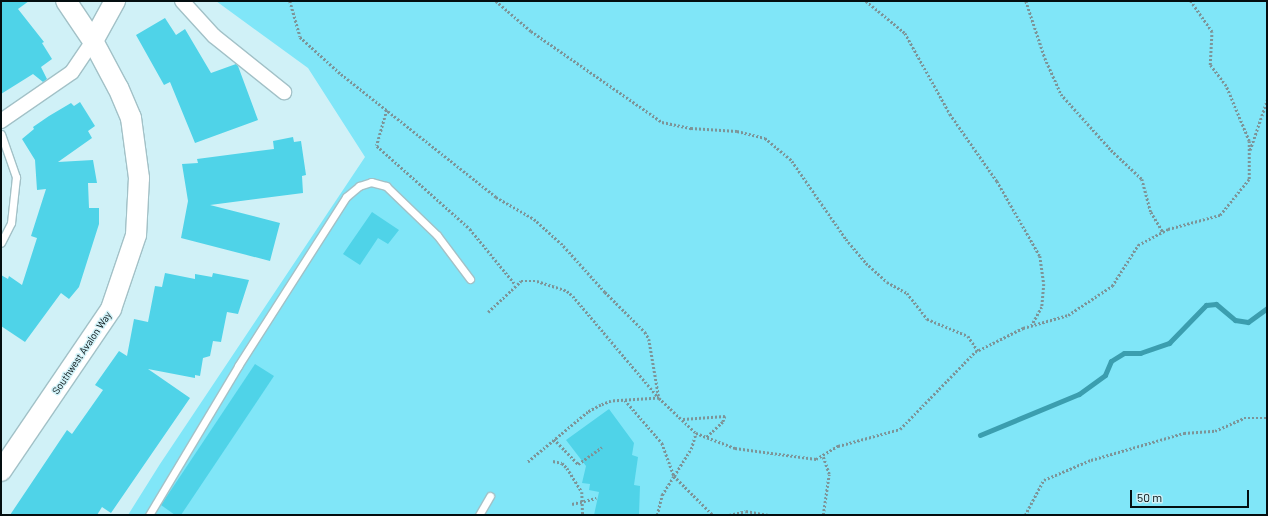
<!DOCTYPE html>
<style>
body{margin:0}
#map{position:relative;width:1268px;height:516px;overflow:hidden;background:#d0f1f7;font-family:Barlow,sans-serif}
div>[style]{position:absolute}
.green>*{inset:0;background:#80e6f8}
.stream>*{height:5px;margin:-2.5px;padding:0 2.5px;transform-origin:2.5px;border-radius:2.5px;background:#3b9eaf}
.building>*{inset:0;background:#4fd3e8}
.path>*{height:2.5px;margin-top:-1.25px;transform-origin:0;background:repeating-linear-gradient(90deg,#7c9498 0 2px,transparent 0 4px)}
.roads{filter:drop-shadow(1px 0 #a2c1c7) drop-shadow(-1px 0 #a2c1c7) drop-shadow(0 1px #a2c1c7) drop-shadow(0 -1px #a2c1c7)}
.lane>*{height:7px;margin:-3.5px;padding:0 3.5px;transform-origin:3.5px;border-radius:3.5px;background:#fff}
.street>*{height:14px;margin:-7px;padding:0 7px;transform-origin:7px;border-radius:7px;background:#fff}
.secondary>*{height:20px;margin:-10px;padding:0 10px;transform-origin:10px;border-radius:10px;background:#fff}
span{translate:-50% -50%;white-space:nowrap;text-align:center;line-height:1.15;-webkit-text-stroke:3px #d0f1f7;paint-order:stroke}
.street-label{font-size:10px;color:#040e10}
.frame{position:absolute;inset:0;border:2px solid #040e10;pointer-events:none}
.scale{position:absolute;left:1130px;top:490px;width:119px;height:18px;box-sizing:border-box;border:2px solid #040e10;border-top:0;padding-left:5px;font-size:12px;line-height:14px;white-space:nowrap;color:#040e10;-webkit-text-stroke:3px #d0f1f7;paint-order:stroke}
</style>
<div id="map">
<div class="green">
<i style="clip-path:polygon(216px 1px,1267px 1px,1267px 515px,128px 515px,160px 464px,365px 157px,308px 68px)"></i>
</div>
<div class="stream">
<i style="left:980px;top:435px;width:107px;rotate:-22.5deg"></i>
<i style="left:1079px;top:394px;width:32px;rotate:-36deg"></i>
<i style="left:1105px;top:375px;width:15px;rotate:-67deg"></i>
<i style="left:1111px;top:361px;width:15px;rotate:-32deg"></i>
<i style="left:1124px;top:353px;width:16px"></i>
<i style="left:1140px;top:353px;width:31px;rotate:-19deg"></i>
<i style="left:1169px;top:343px;width:53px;rotate:-45.8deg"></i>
<i style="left:1206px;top:305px;width:10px;rotate:-6deg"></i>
<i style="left:1216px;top:304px;width:25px;rotate:40deg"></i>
<i style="left:1235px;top:320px;width:13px;rotate:9deg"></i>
<i style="left:1248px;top:322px;width:24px;rotate:-36deg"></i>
</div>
<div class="building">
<i style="clip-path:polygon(1px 1px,29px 1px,18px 9px,44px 42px,42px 43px,52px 59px,41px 67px,47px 79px,43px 82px,33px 74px,1px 94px)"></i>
<i style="clip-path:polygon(165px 18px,176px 35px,185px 29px,211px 73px,236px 64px,238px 66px,258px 120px,195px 143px,170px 82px,164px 85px,136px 35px)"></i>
<i style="clip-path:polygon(80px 102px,95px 126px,88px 131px,92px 138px,58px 162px,93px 160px,97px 183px,88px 183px,89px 208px,99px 208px,99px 224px,79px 287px,69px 299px,61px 293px,25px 342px,1px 326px,1px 275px,8px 279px,9px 276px,22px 285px,37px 238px,31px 236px,46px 189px,37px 190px,35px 160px,22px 139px,34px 129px,33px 127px,49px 116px,71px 103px,74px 106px)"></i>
<i style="clip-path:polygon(293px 137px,294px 142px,301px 141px,306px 175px,302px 176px,303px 193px,210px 205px,280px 223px,270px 261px,181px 238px,188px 201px,182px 164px,198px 163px,197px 159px,274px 149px,273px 141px)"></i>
<i style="clip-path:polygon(372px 212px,399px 230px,388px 244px,378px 238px,360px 265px,343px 254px)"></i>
<i style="clip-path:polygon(165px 273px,195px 279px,195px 274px,212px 277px,213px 273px,249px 280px,238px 314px,227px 312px,221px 342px,213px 341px,210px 356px,203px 358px,200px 376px,195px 375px,195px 378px,148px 369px,190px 398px,111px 513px,102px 507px,97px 515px,10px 515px,67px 430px,72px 434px,103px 390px,95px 385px,119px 351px,127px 356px,134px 319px,148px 322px,155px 286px,162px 287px)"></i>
<i style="clip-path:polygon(255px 364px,274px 376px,181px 515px,175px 515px,161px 505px)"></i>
<i style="clip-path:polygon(609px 409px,634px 443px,632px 455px,638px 457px,634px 485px,640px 486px,639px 515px,594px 515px,599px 492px,589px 490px,590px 484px,582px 483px,586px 466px,566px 440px)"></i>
</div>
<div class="path">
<i style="left:290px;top:1px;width:37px;rotate:74deg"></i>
<i style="left:300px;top:37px;width:55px;rotate:42.1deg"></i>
<i style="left:341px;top:74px;width:198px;rotate:38.4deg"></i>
<i style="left:496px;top:197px;width:44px;rotate:30.1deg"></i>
<i style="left:534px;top:219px;width:36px;rotate:42deg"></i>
<i style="left:561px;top:243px;width:66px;rotate:48.1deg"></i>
<i style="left:605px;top:292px;width:57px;rotate:45deg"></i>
<i style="left:645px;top:332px;width:8px;rotate:60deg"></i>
<i style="left:649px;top:339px;width:60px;rotate:80.4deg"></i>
<i style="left:659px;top:398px;width:48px;rotate:176.4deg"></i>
<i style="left:611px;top:401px;width:11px;rotate:158deg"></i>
<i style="left:601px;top:405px;width:15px;rotate:152deg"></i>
<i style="left:588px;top:412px;width:78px;rotate:140.2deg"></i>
<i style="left:496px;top:1px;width:46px;rotate:40.6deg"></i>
<i style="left:531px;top:31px;width:160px;rotate:34.8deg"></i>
<i style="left:662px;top:122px;width:30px;rotate:12deg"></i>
<i style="left:691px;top:128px;width:46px;rotate:3.7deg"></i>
<i style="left:737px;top:131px;width:29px;rotate:14deg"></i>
<i style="left:765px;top:138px;width:35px;rotate:40deg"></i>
<i style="left:792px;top:161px;width:95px;rotate:55.3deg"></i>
<i style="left:846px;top:239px;width:31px;rotate:50deg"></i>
<i style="left:866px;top:263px;width:28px;rotate:42deg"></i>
<i style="left:887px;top:282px;width:23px;rotate:29deg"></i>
<i style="left:907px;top:293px;width:33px;rotate:52deg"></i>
<i style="left:927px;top:319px;width:44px;rotate:22.5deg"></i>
<i style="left:968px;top:336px;width:18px;rotate:56deg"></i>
<i style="left:866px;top:1px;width:50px;rotate:39.4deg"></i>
<i style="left:905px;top:33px;width:93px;rotate:60.9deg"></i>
<i style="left:950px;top:114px;width:82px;rotate:55deg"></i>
<i style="left:997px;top:181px;width:86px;rotate:60.2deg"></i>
<i style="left:1040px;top:256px;width:28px;rotate:82deg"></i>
<i style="left:1044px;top:284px;width:23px;rotate:95deg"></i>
<i style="left:1042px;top:307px;width:21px;rotate:119deg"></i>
<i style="left:1026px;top:1px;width:60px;rotate:71.6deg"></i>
<i style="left:1045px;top:58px;width:39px;rotate:66deg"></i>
<i style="left:1061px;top:94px;width:75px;rotate:48.2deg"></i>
<i style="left:1111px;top:150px;width:42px;rotate:43.1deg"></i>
<i style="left:1142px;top:179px;width:34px;rotate:75deg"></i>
<i style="left:1151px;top:212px;width:23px;rotate:59deg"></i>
<i style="left:387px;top:110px;width:37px;rotate:106deg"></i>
<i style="left:377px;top:146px;width:125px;rotate:41.7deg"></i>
<i style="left:470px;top:229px;width:71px;rotate:50.7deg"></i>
<i style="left:1250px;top:150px;width:53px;rotate:-71.2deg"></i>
<i style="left:488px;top:312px;width:45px;rotate:-43.2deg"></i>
<i style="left:521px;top:281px;width:16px"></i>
<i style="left:537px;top:281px;width:32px;rotate:18deg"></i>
<i style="left:567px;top:291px;width:8px;rotate:40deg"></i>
<i style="left:573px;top:296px;width:133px;rotate:49.9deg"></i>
<i style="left:659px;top:398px;width:51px;rotate:43.4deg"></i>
<i style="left:696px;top:433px;width:42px;rotate:21deg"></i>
<i style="left:735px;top:448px;width:82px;rotate:7.7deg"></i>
<i style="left:816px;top:459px;width:26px;rotate:-31deg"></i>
<i style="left:838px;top:446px;width:64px;rotate:-15.3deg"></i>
<i style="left:900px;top:429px;width:107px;rotate:-45.8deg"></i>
<i style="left:975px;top:352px;width:54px;rotate:-26.6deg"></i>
<i style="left:1023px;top:328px;width:47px;rotate:-16.1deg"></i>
<i style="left:1068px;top:315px;width:53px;rotate:-33.4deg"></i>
<i style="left:1112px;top:286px;width:49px;rotate:-57.6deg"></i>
<i style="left:1138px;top:245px;width:34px;rotate:-28deg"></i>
<i style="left:1168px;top:229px;width:54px;rotate:-15.1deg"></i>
<i style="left:1220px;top:215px;width:46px;rotate:-51.1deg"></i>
<i style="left:1249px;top:179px;width:38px;rotate:-90deg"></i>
<i style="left:1249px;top:141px;width:60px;rotate:-112.7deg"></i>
<i style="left:1226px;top:86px;width:26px;rotate:-127deg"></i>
<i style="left:1210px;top:65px;width:33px;rotate:-87deg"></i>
<i style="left:1212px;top:32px;width:38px;rotate:-125deg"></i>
<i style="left:625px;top:400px;width:57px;rotate:49.3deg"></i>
<i style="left:662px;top:443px;width:35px;rotate:70deg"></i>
<i style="left:674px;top:476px;width:32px;rotate:-58deg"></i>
<i style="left:691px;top:449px;width:17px;rotate:-73deg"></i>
<i style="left:683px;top:419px;width:42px;rotate:-4.1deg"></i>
<i style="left:725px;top:416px;width:6px;rotate:108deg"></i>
<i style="left:723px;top:422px;width:23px;rotate:137deg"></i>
<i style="left:554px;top:439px;width:35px;rotate:46deg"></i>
<i style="left:578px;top:464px;width:29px;rotate:-35deg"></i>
<i style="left:553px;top:461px;width:9px;rotate:13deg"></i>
<i style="left:562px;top:463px;width:7px;rotate:45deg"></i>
<i style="left:567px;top:468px;width:28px;rotate:58deg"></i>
<i style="left:582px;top:492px;width:23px;rotate:88deg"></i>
<i style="left:572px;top:504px;width:25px;rotate:-14deg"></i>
<i style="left:657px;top:515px;width:21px;rotate:-76deg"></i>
<i style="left:662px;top:495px;width:22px;rotate:-58deg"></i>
<i style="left:674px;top:476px;width:55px;rotate:45deg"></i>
<i style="left:729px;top:515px;width:17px;rotate:-13deg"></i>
<i style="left:746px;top:511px;width:23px;rotate:10deg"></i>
<i style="left:823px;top:515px;width:41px;rotate:-81.7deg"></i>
<i style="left:829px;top:474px;width:18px;rotate:-109deg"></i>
<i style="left:1025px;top:515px;width:40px;rotate:-62deg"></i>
<i style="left:1044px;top:480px;width:51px;rotate:-23.1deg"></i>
<i style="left:1091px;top:460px;width:97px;rotate:-16.2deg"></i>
<i style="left:1184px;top:433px;width:31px;rotate:-4deg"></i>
<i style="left:1215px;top:431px;width:32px;rotate:-24deg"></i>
<i style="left:1244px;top:418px;width:23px"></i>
</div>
<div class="roads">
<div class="lane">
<i style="left:1px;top:134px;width:46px;rotate:70.8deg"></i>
<i style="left:16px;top:177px;width:46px;rotate:96.2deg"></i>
<i style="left:11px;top:223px;width:22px;rotate:117deg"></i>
<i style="left:149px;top:515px;width:174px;rotate:-59.1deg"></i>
<i style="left:238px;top:366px;width:201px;rotate:-57.4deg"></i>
<i style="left:346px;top:197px;width:17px;rotate:-40deg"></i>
<i style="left:359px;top:186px;width:13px;rotate:-18deg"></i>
<i style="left:371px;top:182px;width:16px;rotate:15deg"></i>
<i style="left:386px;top:186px;width:71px;rotate:43.9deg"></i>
<i style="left:437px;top:235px;width:55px;rotate:53.1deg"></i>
<i style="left:479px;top:515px;width:22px;rotate:-60deg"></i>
</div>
<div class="street">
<i style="left:182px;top:1px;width:47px;rotate:47.6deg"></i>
<i style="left:214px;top:36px;width:90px;rotate:38.7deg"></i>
<i style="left:1px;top:121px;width:86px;rotate:-34.6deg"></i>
<i style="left:72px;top:72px;width:37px;rotate:-56deg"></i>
</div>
<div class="secondary">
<i style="left:93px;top:41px;width:46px;rotate:-61.2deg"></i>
<i style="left:1px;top:471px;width:196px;rotate:-55.8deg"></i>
<i style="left:111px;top:309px;width:78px;rotate:-71.3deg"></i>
<i style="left:136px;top:235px;width:57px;rotate:-87deg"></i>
<i style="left:139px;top:178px;width:61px;rotate:-97.6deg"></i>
<i style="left:131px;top:118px;width:33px;rotate:-113deg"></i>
<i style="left:118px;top:88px;width:53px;rotate:-118deg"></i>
<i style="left:93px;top:41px;width:48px;rotate:-124deg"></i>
</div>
</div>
<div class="street-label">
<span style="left:82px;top:353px;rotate:-56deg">Southwest Avalon Way</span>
</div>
<div class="frame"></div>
<div class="scale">50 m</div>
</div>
